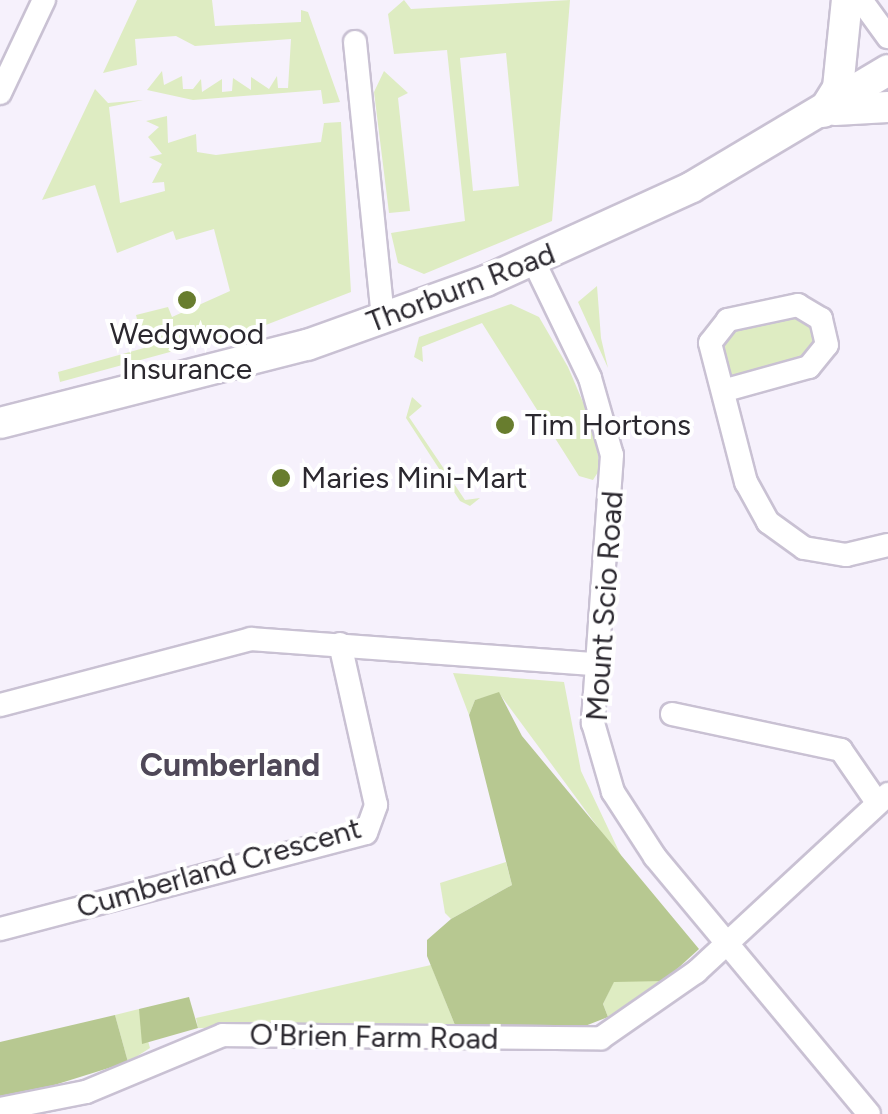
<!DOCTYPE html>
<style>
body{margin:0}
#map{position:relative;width:888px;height:1114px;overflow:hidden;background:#f6f1fc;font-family:Figtree,sans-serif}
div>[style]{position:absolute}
.green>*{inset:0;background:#deecc2}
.forest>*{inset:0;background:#b7c891}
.roads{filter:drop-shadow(2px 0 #c9c1d3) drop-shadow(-2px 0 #c9c1d3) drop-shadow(0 2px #c9c1d3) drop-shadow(0 -2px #c9c1d3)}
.minor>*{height:22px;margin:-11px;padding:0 11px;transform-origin:11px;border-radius:11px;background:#fff}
.major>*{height:30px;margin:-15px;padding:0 15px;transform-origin:15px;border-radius:15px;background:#fff}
.dots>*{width:28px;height:28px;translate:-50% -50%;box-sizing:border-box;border:5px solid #fff;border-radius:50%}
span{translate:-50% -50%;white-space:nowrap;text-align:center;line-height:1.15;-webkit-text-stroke:8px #fff;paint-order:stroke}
.street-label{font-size:30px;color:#2b282f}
.poi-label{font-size:30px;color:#2b282f}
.left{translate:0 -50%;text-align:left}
.neighbourhood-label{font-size:32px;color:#4f4858;font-weight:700}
</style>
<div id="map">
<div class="green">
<i style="clip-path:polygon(137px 0,212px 0,215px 26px,301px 22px,301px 10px,308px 12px,340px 102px,323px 104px,321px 90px,193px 100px,147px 90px,162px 71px,164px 85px,182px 76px,183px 89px,193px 89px,201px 79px,202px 92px,222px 79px,222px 92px,232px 91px,233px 78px,251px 90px,251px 77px,269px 89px,277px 76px,278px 88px,288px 88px,291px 39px,195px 46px,176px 36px,135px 39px,137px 65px,103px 73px)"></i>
<i style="clip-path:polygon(evenodd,404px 0,411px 9px,570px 0,552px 221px,424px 274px,398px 263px,391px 233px,465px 221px,447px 50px,394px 54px,388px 14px,404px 0,506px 53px,519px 186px,473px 191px,460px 58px,506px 53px)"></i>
<i style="clip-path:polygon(384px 71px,408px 93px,398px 98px,410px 211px,389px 213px,374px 92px)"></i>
<i style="clip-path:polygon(95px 89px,108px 103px,143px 100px,109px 107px,120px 203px,165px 191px,164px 182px,152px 183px,162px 164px,149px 157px,162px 154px,148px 137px,159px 127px,146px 121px,167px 116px,168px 143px,196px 134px,197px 152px,216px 155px,321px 142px,324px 123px,341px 122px,351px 292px,258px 328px,60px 382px,58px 372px,144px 348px,136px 315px,168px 307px,172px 317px,230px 291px,214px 229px,176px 240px,173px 231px,117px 253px,95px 185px,42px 200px)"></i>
<i style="clip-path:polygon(597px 286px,601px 338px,608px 368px,578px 302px)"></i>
<i style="clip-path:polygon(511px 304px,539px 317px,568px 367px,594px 428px,600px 469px,593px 480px,579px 476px,482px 323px,422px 347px,423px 362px,414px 357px,419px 337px)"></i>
<i style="clip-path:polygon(810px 309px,819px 359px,726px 390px,717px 328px)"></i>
<i style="clip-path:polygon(412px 397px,422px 406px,409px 417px,465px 500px,480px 498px,470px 506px,460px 501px,406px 418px)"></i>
<i style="clip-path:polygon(453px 673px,564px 682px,581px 771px,625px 864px,499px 693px,475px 700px,469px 715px)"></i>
<i style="clip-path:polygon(506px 862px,512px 885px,451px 919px,445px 913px,440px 883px)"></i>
<i style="clip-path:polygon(431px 965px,455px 1025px,198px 1028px,196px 1018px)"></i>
<i style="clip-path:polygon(639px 976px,664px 981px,608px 1017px,603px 1004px,614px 981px)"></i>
<i style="clip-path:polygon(139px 1009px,150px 1048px,128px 1062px,115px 1015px)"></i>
</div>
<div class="forest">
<i style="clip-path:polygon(499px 692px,522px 736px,699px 949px,664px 981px,614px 982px,603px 1004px,608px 1017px,585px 1026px,455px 1025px,427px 956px,427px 940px,451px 919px,512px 885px,469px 715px,475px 700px)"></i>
<i style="clip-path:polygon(189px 997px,198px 1028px,142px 1044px,139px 1009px)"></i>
<i style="clip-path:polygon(115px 1015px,128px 1062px,0 1102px,0 1042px)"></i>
</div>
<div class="roads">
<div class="minor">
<i style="left:861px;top:0;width:46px;rotate:53.9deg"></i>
<i style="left:355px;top:42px;width:279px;rotate:84.2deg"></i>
<i style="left:0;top:93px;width:103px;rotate:-64.7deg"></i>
<i style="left:534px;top:262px;width:129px;rotate:64.2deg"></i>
<i style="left:590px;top:378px;width:80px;rotate:74.1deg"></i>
<i style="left:612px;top:455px;width:269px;rotate:94.1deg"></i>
<i style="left:593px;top:723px;width:72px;rotate:73.8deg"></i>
<i style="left:613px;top:792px;width:77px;rotate:57.1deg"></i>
<i style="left:655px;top:857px;width:334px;rotate:50.2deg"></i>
<i style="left:726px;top:390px;width:86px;rotate:-15.5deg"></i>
<i style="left:809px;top:367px;width:28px;rotate:-51deg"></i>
<i style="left:827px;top:345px;width:27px;rotate:-103deg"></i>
<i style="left:821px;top:319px;width:27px;rotate:-149deg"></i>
<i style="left:798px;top:305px;width:72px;rotate:167.9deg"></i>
<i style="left:728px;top:320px;width:29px;rotate:128deg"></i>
<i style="left:710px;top:343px;width:144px;rotate:75.5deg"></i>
<i style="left:746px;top:482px;width:46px;rotate:61.2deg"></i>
<i style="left:768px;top:522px;width:44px;rotate:35.8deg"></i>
<i style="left:804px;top:548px;width:43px;rotate:9.5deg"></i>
<i style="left:846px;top:555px;width:43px;rotate:-13.4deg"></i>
<i style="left:0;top:705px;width:260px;rotate:-14.7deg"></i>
<i style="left:251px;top:639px;width:345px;rotate:4.2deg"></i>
<i style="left:672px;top:714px;width:173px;rotate:12deg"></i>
<i style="left:841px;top:750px;width:62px;rotate:55.5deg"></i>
<i style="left:0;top:929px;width:378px;rotate:-14.7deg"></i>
<i style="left:366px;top:833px;width:30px;rotate:-70deg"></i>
<i style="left:376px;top:805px;width:165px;rotate:-102.6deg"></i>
<i style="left:0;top:1109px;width:88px;rotate:-11.2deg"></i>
<i style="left:86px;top:1092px;width:148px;rotate:-22.6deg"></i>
<i style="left:223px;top:1035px;width:378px;rotate:0.5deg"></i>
<i style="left:601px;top:1038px;width:116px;rotate:-34.8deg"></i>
<i style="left:696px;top:972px;width:262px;rotate:-42.8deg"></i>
</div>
<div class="major">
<i style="left:835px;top:110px;width:53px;rotate:-3.2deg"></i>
<i style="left:823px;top:112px;width:28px;rotate:-58deg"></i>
<i style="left:838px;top:88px;width:88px;rotate:-84.2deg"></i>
<i style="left:0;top:423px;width:317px;rotate:-14.3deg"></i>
<i style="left:307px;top:345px;width:190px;rotate:-19.7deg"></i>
<i style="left:486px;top:281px;width:226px;rotate:-24.5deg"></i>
<i style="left:692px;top:187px;width:228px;rotate:-30.8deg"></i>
</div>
</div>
<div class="dots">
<i style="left:187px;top:300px;background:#687d2e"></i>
<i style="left:505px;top:425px;background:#687d2e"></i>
<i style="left:281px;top:478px;background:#687d2e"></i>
</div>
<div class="street-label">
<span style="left:461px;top:288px;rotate:-21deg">Thorburn Road</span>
<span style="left:605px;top:606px;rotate:-86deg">Mount Scio Road</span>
<span style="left:219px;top:868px;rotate:-16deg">Cumberland Crescent</span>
<span style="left:374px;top:1037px;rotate:1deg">O'Brien Farm Road</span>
</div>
<div class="poi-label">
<span style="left:187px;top:351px">Wedgwood<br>Insurance</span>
<span class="left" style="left:525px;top:425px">Tim Hortons</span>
<span class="left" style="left:301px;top:478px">Maries Mini-Mart</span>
</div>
<div class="neighbourhood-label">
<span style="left:230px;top:765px">Cumberland</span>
</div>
</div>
